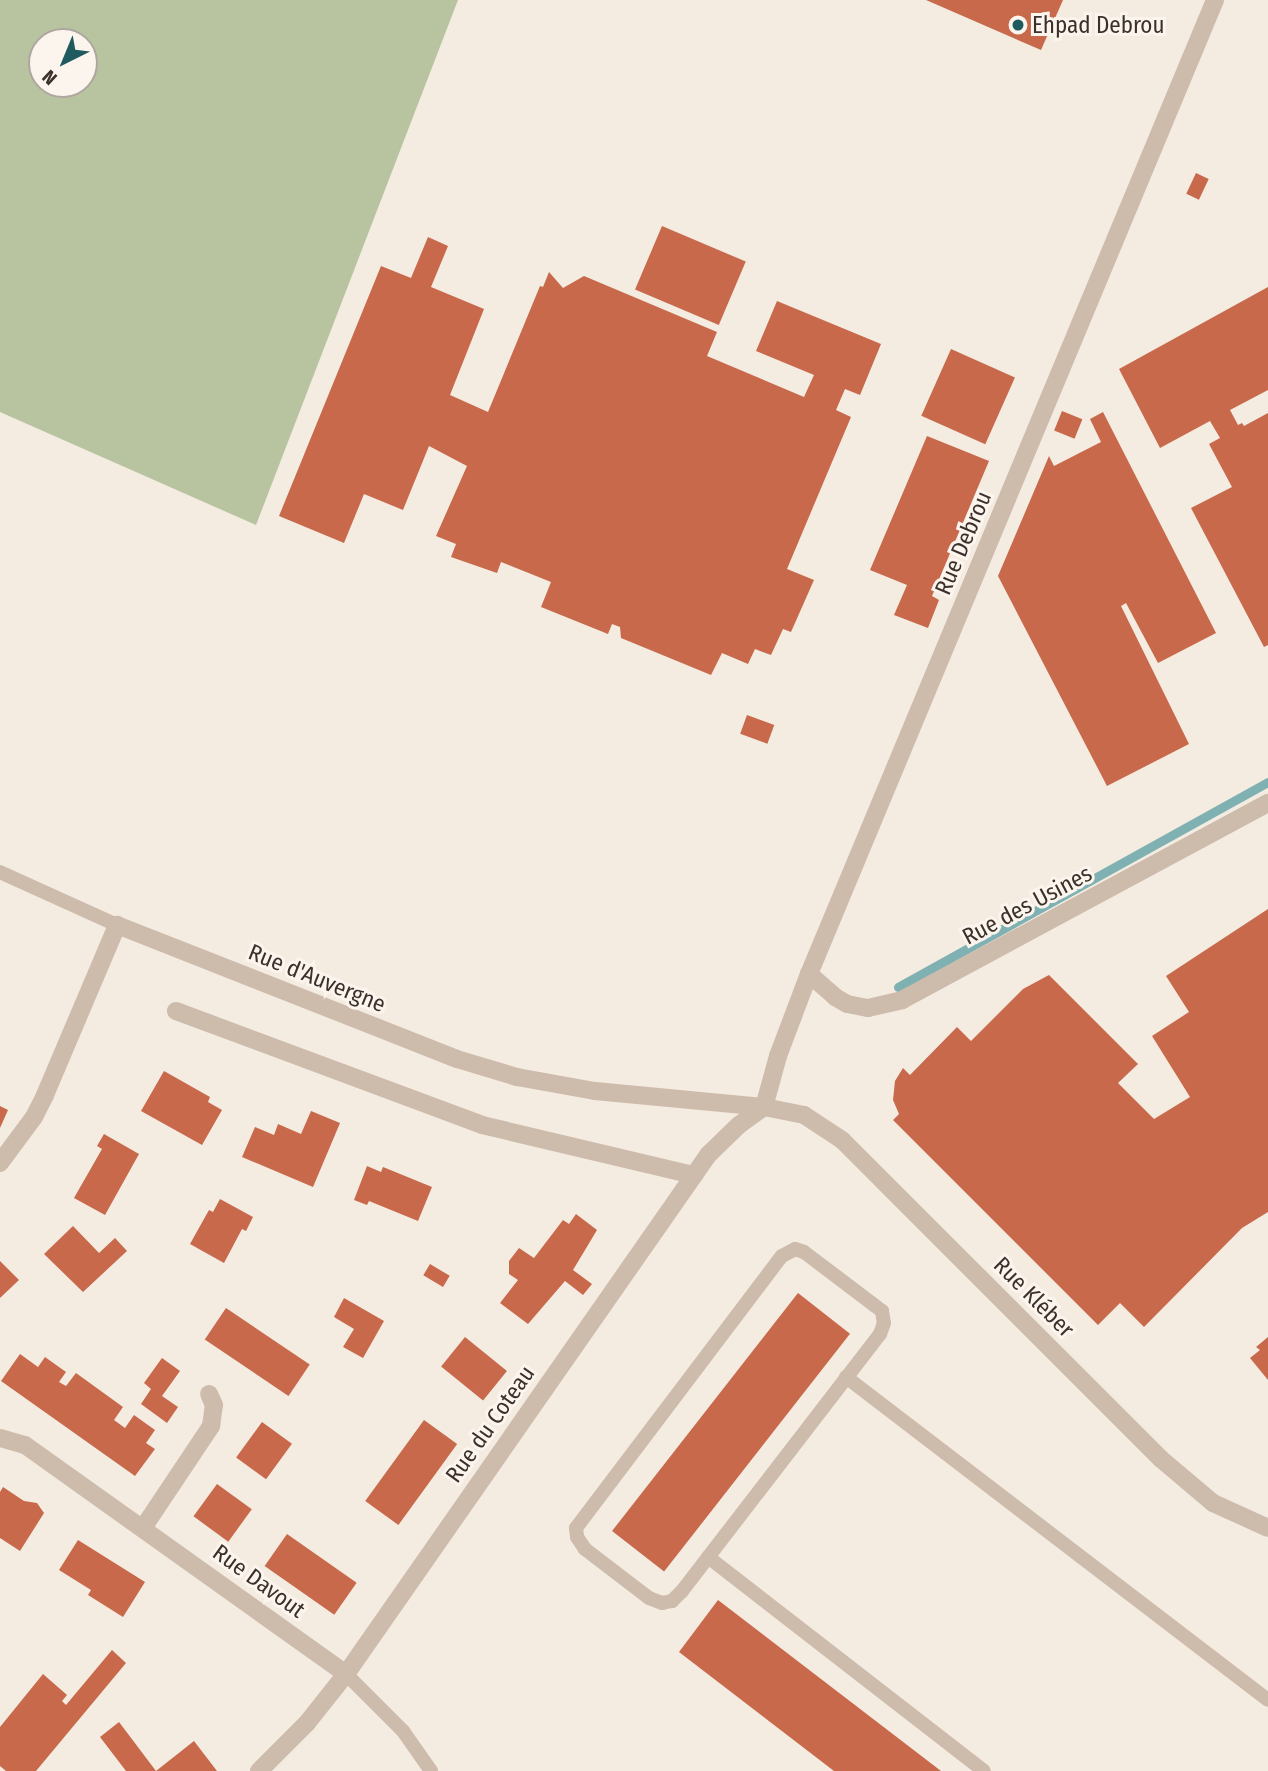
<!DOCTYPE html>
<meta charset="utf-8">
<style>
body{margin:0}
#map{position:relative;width:1268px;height:1771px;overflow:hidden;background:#f4ebe1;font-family:"Fira Sans Condensed",sans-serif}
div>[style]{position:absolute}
.green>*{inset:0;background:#b8c4a0}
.stream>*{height:9px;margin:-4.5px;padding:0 4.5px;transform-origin:4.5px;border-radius:4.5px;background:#7fb0b2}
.building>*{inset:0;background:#c8694b;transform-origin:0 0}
.service>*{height:14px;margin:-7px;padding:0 7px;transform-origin:7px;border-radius:7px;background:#cdbbac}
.minor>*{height:18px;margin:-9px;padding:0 9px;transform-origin:9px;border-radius:9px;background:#cdbbac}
.dots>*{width:19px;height:19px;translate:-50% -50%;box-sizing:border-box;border:4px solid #fbf5ee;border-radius:50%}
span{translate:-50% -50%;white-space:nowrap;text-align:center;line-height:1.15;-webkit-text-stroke:6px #fbf5ee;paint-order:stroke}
.poi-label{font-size:23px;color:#3b302b}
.left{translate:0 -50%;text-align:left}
.street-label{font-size:23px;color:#3b302b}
.north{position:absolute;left:28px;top:28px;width:70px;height:70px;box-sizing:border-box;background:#fbf5ee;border:2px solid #aea6a0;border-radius:50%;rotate:223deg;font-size:19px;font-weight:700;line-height:28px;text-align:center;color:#3b302b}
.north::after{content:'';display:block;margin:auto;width:24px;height:32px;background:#1f5a5e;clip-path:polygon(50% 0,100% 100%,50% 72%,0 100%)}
</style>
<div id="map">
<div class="green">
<i style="clip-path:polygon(evenodd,0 0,458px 0,256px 525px,0 412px,0 0,42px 42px,84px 42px,84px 84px,42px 84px,42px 42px)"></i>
</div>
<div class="stream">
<i style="left:898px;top:987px;width:423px;rotate:-29deg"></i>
</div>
<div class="building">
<i style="clip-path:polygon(926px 0,1063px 0,1041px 50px)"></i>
<i style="left:1196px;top:173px;width:14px;height:23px;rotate:25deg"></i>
<i style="left:662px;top:226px;width:91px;height:69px;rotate:23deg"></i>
<i style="clip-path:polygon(428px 237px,448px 246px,431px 287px,484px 309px,450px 395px,488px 412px,540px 286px,543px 287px,549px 272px,563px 288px,584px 276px,717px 332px,707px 356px,804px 397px,814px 375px,756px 351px,777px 301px,881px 344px,860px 395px,845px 389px,836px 410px,851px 417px,787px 569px,814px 580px,791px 632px,783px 629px,771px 655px,755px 649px,748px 664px,722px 653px,711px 675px,621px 638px,620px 627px,612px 624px,608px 634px,541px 607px,551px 582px,501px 562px,497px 573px,451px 557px,456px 544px,436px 536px,467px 466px,429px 446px,403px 510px,364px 494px,344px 543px,279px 516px,381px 266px,411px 278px)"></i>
<i style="clip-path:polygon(1268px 287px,1268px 390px,1230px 410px,1238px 425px,1242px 423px,1244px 426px,1268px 413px,1268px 645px,1264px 647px,1191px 508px,1232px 487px,1209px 444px,1220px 438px,1210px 421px,1160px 448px,1119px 369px)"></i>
<i style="left:951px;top:349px;width:70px;height:73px;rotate:24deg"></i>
<i style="left:1062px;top:411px;width:22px;height:21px;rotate:22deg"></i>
<i style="clip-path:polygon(1103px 412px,1216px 633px,1158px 663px,1126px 603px,1121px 606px,1189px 744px,1107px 786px,998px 576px,1049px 456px,1054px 466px,1101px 442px,1090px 419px)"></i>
<i style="clip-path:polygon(927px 436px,989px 461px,932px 596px,939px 600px,928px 628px,894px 615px,907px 585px,870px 570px)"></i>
<i style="left:747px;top:715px;width:29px;height:20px;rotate:20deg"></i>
<i style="clip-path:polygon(1268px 909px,1268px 1212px,1242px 1228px,1144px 1327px,1120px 1303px,1098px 1325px,893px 1120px,899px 1114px,893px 1100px,895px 1081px,903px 1068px,910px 1075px,957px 1027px,971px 1041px,1023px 989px,1049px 975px,1138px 1064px,1118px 1083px,1154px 1119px,1190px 1097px,1152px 1036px,1189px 1012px,1166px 976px)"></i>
<i style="clip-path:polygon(164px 1071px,210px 1097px,208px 1102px,222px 1110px,202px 1145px,141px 1111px)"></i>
<i style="clip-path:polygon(0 1106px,8px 1110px,0 1128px)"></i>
<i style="clip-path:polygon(311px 1111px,340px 1123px,313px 1187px,242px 1157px,255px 1127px,274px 1135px,278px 1124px,301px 1134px)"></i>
<i style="clip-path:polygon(104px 1134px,139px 1154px,105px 1215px,74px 1198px,102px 1149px,97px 1146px)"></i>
<i style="clip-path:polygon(367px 1166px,381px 1172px,383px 1167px,432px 1187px,418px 1221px,369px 1201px,367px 1205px,354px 1200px)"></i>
<i style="clip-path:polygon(220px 1199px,253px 1217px,246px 1231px,242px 1229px,224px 1263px,190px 1244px,209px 1210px,213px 1212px)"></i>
<i style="clip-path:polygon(576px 1214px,597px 1230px,573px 1270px,592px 1284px,583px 1295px,565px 1281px,528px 1324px,500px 1303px,518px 1280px,509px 1274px,509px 1261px,519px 1248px,534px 1258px,563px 1220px,569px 1224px)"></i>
<i style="clip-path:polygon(73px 1226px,99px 1253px,115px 1238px,127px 1251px,83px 1292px,44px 1254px)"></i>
<i style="clip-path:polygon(0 1261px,19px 1280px,0 1298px)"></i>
<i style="left:430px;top:1264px;width:23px;height:13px;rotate:31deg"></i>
<i style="left:798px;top:1293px;width:66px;height:302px;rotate:38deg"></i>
<i style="clip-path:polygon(344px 1298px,384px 1321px,363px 1358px,343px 1347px,354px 1329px,334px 1317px)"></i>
<i style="left:226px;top:1308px;width:101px;height:38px;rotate:34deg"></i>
<i style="left:465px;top:1337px;width:54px;height:38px;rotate:39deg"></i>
<i style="clip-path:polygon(1268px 1337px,1268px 1380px,1250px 1358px,1260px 1350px,1256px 1347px)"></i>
<i style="clip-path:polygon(20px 1354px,38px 1367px,45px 1357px,66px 1372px,59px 1382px,66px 1386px,76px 1373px,123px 1407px,114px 1420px,125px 1428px,134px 1415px,155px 1430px,146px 1443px,155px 1449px,135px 1476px,1px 1381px)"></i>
<i style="clip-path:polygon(162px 1358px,180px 1371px,162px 1396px,178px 1407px,167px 1423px,141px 1404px,151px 1389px,144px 1383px)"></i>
<i style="left:424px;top:1420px;width:41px;height:100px;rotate:36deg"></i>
<i style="left:262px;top:1422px;width:37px;height:44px;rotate:36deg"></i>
<i style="left:217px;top:1484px;width:43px;height:40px;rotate:36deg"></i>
<i style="clip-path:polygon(3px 1487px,24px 1501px,37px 1503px,44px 1513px,20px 1551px,0 1538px,0 1492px)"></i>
<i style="left:287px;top:1534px;width:85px;height:39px;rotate:35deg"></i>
<i style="clip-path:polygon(78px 1540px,145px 1582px,123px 1617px,88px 1595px,91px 1590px,59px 1570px)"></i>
<i style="clip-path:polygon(718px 1600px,941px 1771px,834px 1771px,679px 1652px)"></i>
<i style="clip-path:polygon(112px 1650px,126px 1663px,36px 1771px,6px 1771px,0 1766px,0 1727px,43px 1674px,67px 1695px,62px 1701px,66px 1705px)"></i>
<i style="clip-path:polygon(119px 1722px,156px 1771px,194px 1741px,217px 1771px,126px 1771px,100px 1737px)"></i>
</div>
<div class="service">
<i style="left:0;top:872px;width:128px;rotate:24.4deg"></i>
<i style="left:795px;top:1249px;width:9px;rotate:18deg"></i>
<i style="left:804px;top:1252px;width:88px;rotate:37.1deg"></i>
<i style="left:874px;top:1305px;width:10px;rotate:37deg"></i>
<i style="left:882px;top:1311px;width:12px;rotate:81deg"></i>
<i style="left:884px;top:1323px;width:12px;rotate:110deg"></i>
<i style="left:880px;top:1334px;width:326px;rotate:127.6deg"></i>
<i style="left:681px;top:1592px;width:13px;rotate:135deg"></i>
<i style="left:672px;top:1601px;width:10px;rotate:169deg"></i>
<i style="left:662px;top:1603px;width:14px;rotate:-159deg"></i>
<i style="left:649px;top:1598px;width:81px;rotate:-142.6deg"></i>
<i style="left:585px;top:1549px;width:14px;rotate:-124deg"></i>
<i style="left:577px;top:1537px;width:9px;rotate:-96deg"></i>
<i style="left:576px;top:1528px;width:341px;rotate:-52.9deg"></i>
<i style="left:782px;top:1256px;width:15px;rotate:-28deg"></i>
<i style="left:846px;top:1377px;width:531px;rotate:37.43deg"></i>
<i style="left:708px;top:1557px;width:349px;rotate:37.8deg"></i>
<i style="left:346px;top:1674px;width:81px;rotate:45deg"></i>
<i style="left:403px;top:1731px;width:49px;rotate:55deg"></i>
</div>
<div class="minor">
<i style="left:809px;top:974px;width:35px;rotate:41deg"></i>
<i style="left:835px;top:997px;width:14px;rotate:30deg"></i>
<i style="left:847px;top:1004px;width:21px;rotate:11deg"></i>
<i style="left:868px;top:1008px;width:35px;rotate:-13deg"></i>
<i style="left:902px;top:1000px;width:416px;rotate:-28.3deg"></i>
<i style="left:176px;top:1011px;width:327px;rotate:20.4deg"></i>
<i style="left:482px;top:1125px;width:218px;rotate:13.3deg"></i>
<i style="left:764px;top:1107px;width:53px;rotate:-74.6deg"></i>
<i style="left:778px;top:1056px;width:88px;rotate:-69.3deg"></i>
<i style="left:809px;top:974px;width:1055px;rotate:-67.37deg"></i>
<i style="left:0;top:1163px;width:57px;rotate:-53.5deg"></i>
<i style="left:34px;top:1117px;width:25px;rotate:-63deg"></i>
<i style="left:45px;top:1095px;width:185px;rotate:-67deg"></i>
<i style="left:117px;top:925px;width:365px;rotate:21.5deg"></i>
<i style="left:457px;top:1059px;width:63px;rotate:16.7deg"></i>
<i style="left:517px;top:1077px;width:79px;rotate:10.2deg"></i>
<i style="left:595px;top:1091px;width:170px;rotate:5.4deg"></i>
<i style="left:764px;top:1107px;width:41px;rotate:11.3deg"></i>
<i style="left:804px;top:1115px;width:45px;rotate:33.3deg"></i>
<i style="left:842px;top:1140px;width:451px;rotate:45deg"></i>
<i style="left:1161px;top:1459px;width:68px;rotate:40.2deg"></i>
<i style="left:1213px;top:1503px;width:60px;rotate:24.4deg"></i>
<i style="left:0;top:1438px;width:26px;rotate:16deg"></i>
<i style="left:25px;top:1445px;width:394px;rotate:35.5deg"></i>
<i style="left:143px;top:1528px;width:123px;rotate:-56.3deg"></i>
<i style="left:211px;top:1426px;width:21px;rotate:-82deg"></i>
<i style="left:214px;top:1405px;width:12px;rotate:-114deg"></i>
<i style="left:259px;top:1771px;width:68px;rotate:-45deg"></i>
<i style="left:307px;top:1723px;width:63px;rotate:-51.5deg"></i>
<i style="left:346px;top:1674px;width:633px;rotate:-55.1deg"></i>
<i style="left:708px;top:1155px;width:43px;rotate:-44.1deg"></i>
<i style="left:739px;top:1125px;width:31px;rotate:-36deg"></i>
</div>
<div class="dots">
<i style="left:1018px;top:25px;background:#1f5a5e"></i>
</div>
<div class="poi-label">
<span class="left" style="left:1032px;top:25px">Ehpad Debrou</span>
</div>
<div class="street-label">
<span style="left:963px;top:543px;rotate:-67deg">Rue Debrou</span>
<span style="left:1027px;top:905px;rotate:-28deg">Rue des Usines</span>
<span style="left:317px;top:978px;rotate:22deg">Rue d'Auvergne</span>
<span style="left:1034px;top:1297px;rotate:45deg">Rue Kléber</span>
<span style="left:490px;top:1424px;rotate:-55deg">Rue du Coteau</span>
<span style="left:259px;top:1581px;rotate:36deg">Rue Davout</span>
</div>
<div class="north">N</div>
</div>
